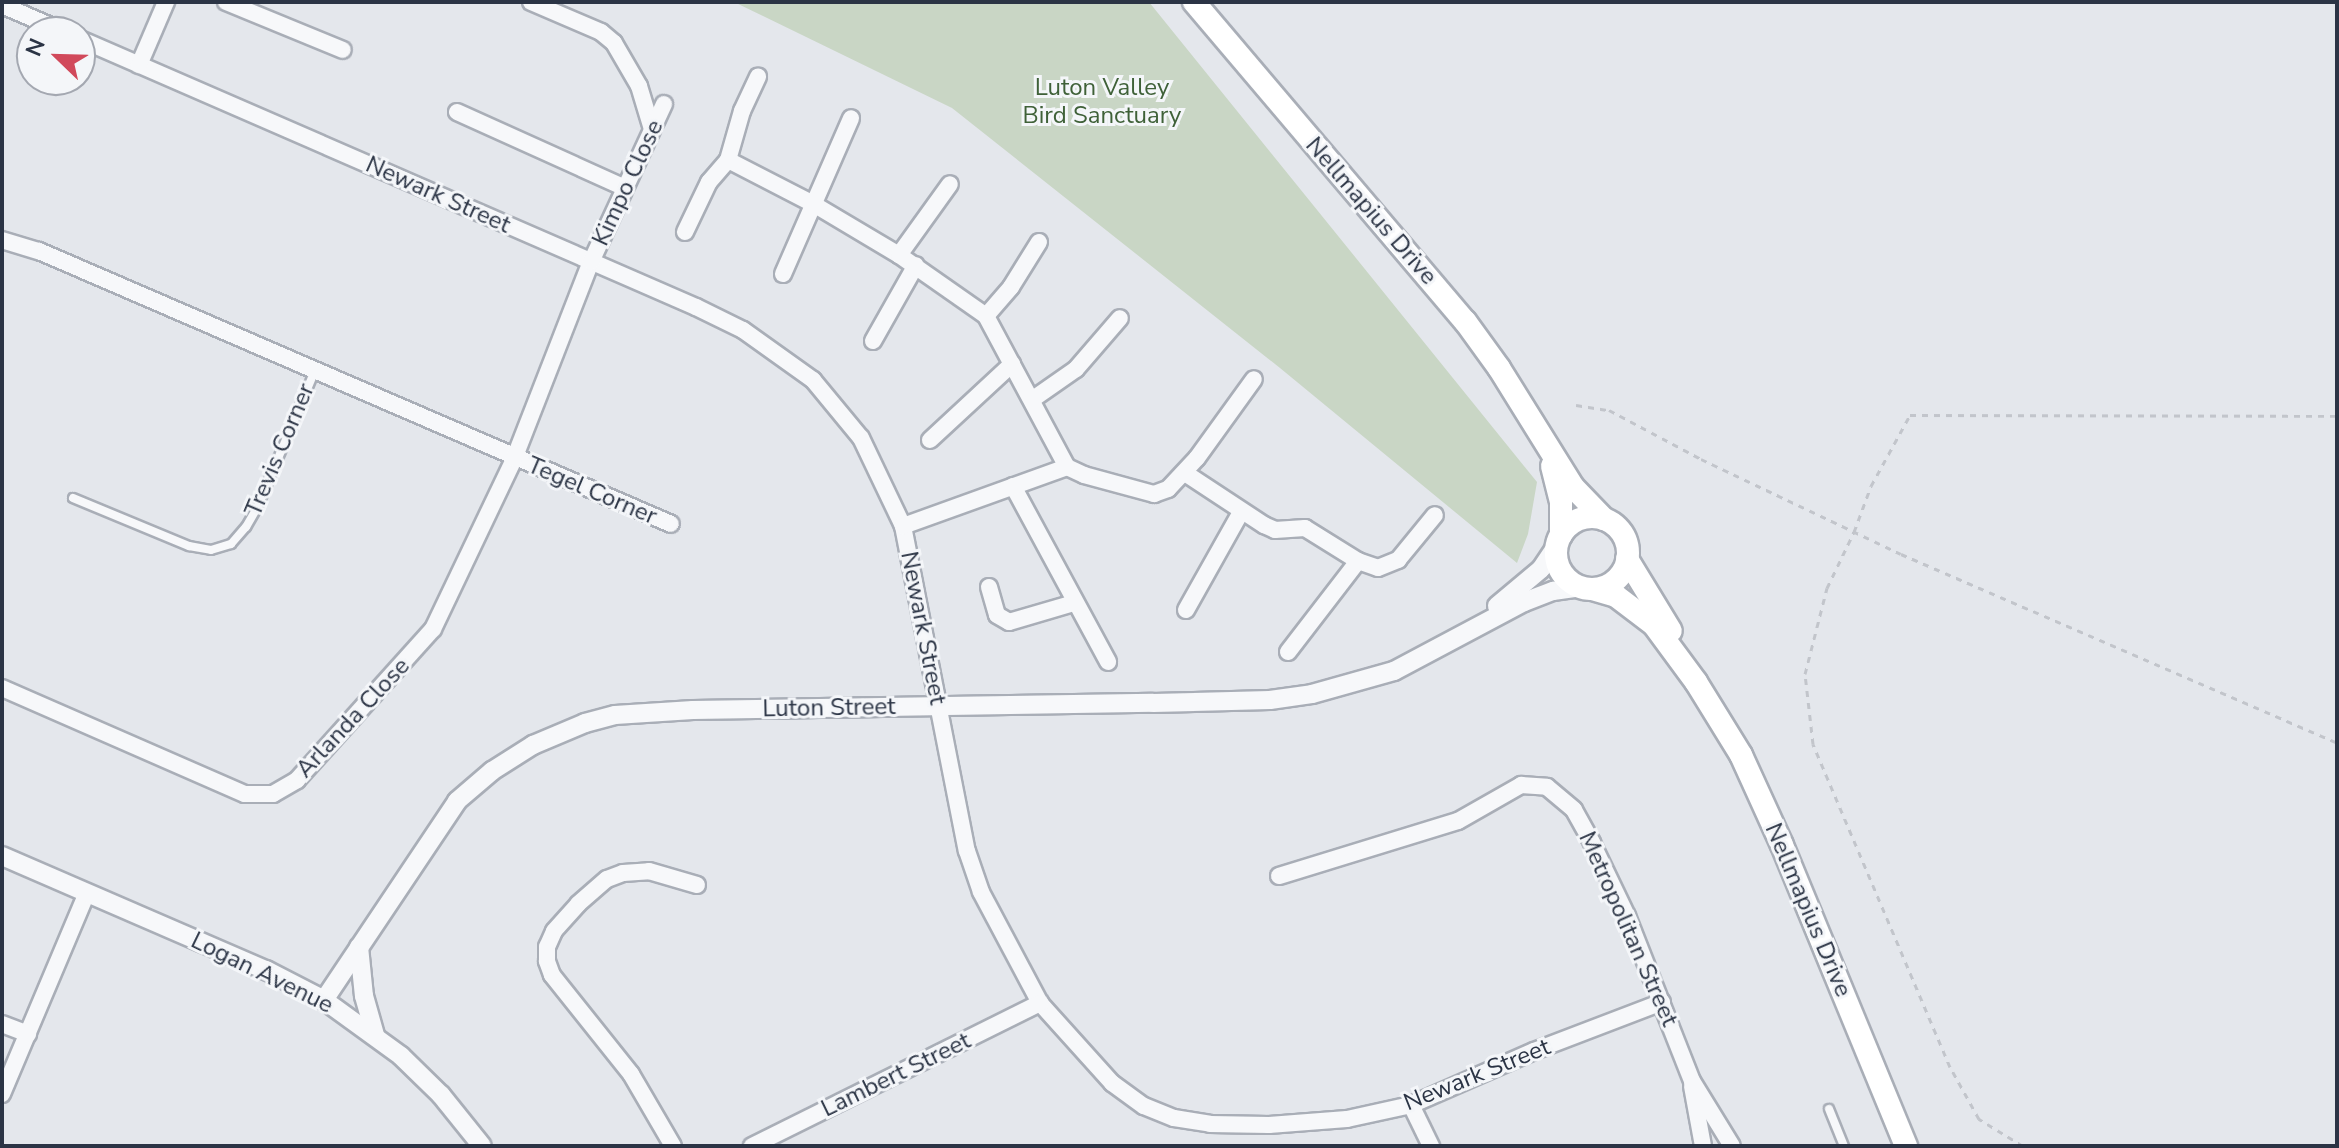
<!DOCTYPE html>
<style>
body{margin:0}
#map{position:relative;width:2339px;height:1148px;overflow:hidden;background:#e4e7ec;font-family:"Nunito Sans",sans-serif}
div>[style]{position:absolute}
.green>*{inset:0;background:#c9d6c5}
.path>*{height:3px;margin-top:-1.5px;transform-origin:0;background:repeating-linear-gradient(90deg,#c2c5cb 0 6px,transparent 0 12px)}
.roads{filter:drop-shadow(2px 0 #a9aeb7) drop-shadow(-2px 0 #a9aeb7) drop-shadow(0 2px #a9aeb7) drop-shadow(0 -2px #a9aeb7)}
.service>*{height:8px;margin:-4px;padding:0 4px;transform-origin:4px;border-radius:4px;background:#f7f8fa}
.minor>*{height:16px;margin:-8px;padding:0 8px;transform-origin:8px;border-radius:8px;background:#f7f8fa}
.tertiary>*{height:18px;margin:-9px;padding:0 9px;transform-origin:9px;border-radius:9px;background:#f7f8fa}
.secondary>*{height:22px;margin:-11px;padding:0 11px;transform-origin:11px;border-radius:11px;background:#fff}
.secondary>.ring{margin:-11px;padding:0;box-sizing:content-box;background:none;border:22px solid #fff;border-radius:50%}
span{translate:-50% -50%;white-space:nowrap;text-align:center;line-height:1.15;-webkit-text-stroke:6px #f4f6f9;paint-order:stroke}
.park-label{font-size:24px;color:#3f6138}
.street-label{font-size:24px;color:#2b3445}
.frame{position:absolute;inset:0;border:4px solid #2b3445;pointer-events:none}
.north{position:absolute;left:16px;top:16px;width:80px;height:80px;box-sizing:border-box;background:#f4f6f9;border:2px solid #a4a8b1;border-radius:50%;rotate:293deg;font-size:22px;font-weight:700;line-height:32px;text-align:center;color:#2b3445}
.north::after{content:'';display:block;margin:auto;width:28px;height:36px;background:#d1495b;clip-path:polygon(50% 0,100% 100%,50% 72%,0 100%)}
</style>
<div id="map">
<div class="green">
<i style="clip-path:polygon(734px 2px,1149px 2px,1537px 482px,1528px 534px,1517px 563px,1280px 368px,952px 108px)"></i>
</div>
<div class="path">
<i style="left:1576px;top:405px;width:33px;rotate:9deg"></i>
<i style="left:1609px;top:410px;width:104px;rotate:28deg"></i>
<i style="left:1701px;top:459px;width:221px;rotate:25.4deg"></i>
<i style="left:1901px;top:554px;width:475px;rotate:23.4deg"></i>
<i style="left:2023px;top:1146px;width:52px;rotate:-148.5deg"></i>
<i style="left:1979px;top:1119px;width:60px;rotate:-119.1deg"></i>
<i style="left:1950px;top:1067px;width:351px;rotate:-113deg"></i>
<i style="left:1813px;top:744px;width:70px;rotate:-96.5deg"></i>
<i style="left:1805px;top:674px;width:89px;rotate:-75.7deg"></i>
<i style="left:1827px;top:588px;width:62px;rotate:-64.3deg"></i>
<i style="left:1854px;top:532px;width:49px;rotate:-69.7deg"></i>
<i style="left:1871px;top:486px;width:81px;rotate:-61.2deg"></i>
<i style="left:1910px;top:415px;width:427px;rotate:0.1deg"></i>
</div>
<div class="roads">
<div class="service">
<i style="left:73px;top:498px;width:126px;rotate:22.5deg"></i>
<i style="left:189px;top:546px;width:22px;rotate:10deg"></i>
<i style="left:211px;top:550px;width:21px;rotate:-17deg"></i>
<i style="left:231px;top:544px;width:23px;rotate:-49deg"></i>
<i style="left:246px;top:527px;width:24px;rotate:-60deg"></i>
<i style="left:258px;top:506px;width:144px;rotate:-67.2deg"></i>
<i style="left:1829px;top:1109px;width:40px;rotate:68deg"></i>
</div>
<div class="minor">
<i style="left:226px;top:2px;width:126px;rotate:22.3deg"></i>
<i style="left:531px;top:2px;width:76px;rotate:23.2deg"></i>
<i style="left:601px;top:32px;width:17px;rotate:40deg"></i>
<i style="left:614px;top:43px;width:50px;rotate:59.8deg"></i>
<i style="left:639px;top:86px;width:45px;rotate:73.2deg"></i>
<i style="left:2px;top:5px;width:68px;rotate:23.5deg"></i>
<i style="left:80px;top:39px;width:672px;rotate:23.51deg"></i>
<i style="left:696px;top:307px;width:52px;rotate:26.1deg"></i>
<i style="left:743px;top:330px;width:86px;rotate:35.5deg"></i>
<i style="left:813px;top:380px;width:75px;rotate:50.4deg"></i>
<i style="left:861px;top:438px;width:98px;rotate:64.5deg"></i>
<i style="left:903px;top:526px;width:331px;rotate:78.9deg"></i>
<i style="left:967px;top:851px;width:43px;rotate:71.1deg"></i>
<i style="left:981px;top:892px;width:126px;rotate:62deg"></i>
<i style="left:1040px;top:1003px;width:108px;rotate:48deg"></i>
<i style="left:1112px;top:1083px;width:39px;rotate:36deg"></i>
<i style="left:1144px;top:1106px;width:32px;rotate:22deg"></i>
<i style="left:1174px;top:1118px;width:36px;rotate:9deg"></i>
<i style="left:1210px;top:1124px;width:59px;rotate:1deg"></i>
<i style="left:1269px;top:1125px;width:78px;rotate:-4.4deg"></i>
<i style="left:1347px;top:1119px;width:66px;rotate:-12.3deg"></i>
<i style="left:1411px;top:1105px;width:134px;rotate:-23.7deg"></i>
<i style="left:1534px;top:1051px;width:137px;rotate:-20.9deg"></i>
<i style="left:139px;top:65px;width:69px;rotate:-66.8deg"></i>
<i style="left:457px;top:112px;width:184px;rotate:24.3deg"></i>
<i style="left:728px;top:160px;width:98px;rotate:27.3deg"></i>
<i style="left:815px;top:205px;width:98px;rotate:30.8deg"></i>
<i style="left:899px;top:255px;width:106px;rotate:35deg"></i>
<i style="left:986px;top:316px;width:171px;rotate:61.8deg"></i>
<i style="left:1067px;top:467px;width:19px;rotate:25deg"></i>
<i style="left:1084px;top:475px;width:73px;rotate:15.2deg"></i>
<i style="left:1154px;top:494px;width:15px;rotate:-20deg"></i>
<i style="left:1168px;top:489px;width:42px;rotate:-46.9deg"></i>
<i style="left:1197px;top:458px;width:97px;rotate:-54.2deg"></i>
<i style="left:685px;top:232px;width:55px;rotate:-64.4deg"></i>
<i style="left:709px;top:182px;width:29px;rotate:-49deg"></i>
<i style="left:728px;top:160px;width:51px;rotate:-74.1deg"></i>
<i style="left:742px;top:111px;width:38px;rotate:-65deg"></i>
<i style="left:2px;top:240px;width:39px;rotate:17deg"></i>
<i style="left:39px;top:251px;width:688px;rotate:23.36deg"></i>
<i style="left:899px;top:255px;width:87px;rotate:-54.3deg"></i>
<i style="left:783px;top:274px;width:170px;rotate:-66.4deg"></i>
<i style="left:986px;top:316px;width:38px;rotate:-49deg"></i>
<i style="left:1011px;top:287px;width:53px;rotate:-58.1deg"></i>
<i style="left:873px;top:341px;width:87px;rotate:-60.5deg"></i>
<i style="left:1033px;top:399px;width:52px;rotate:-34.9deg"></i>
<i style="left:1076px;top:369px;width:67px;rotate:-49.2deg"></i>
<i style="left:930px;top:440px;width:112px;rotate:-42.8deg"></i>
<i style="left:1185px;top:473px;width:95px;rotate:33.4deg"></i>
<i style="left:1264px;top:525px;width:12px;rotate:24deg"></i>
<i style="left:1275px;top:530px;width:30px;rotate:-4deg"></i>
<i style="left:1305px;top:528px;width:62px;rotate:31.9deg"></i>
<i style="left:1358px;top:561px;width:21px;rotate:19deg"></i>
<i style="left:1378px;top:568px;width:22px;rotate:-22deg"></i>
<i style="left:1398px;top:560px;width:58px;rotate:-50.6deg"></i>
<i style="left:1013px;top:486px;width:200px;rotate:61.6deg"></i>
<i style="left:903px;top:526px;width:174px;rotate:-19.8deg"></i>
<i style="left:989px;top:587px;width:29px;rotate:74deg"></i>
<i style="left:997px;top:615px;width:14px;rotate:30deg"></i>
<i style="left:1009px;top:622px;width:68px;rotate:-16.3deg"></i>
<i style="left:1186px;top:610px;width:112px;rotate:-60.7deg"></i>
<i style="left:1288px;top:652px;width:115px;rotate:-52.4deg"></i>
<i style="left:2px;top:688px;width:265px;rotate:23.6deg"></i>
<i style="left:245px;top:794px;width:28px"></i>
<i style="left:273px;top:794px;width:28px;rotate:-30deg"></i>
<i style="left:297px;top:780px;width:203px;rotate:-48deg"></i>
<i style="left:433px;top:629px;width:188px;rotate:-64.5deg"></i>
<i style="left:514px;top:459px;width:212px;rotate:-68.7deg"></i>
<i style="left:591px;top:262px;width:174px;rotate:-65.2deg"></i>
<i style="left:1279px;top:876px;width:187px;rotate:-17.1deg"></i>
<i style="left:1458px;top:821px;width:73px;rotate:-29.7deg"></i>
<i style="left:1521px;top:785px;width:26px;rotate:4deg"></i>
<i style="left:1547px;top:787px;width:35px;rotate:40deg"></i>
<i style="left:1574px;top:810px;width:38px;rotate:61deg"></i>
<i style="left:1592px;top:843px;width:81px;rotate:64.4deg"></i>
<i style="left:1627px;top:916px;width:177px;rotate:68.5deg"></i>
<i style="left:1692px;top:1081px;width:76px;rotate:58.4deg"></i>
<i style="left:2px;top:1024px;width:28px;rotate:21deg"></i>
<i style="left:1692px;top:1086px;width:61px;rotate:79.6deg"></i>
<i style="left:2px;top:1094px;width:218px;rotate:-67.1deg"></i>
<i style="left:1411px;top:1105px;width:46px;rotate:64deg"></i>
<i style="left:673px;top:1146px;width:83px;rotate:-120.3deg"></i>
<i style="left:631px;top:1074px;width:127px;rotate:-128.6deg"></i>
<i style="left:552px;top:975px;width:15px;rotate:-110deg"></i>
<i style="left:547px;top:961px;width:14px;rotate:-90deg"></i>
<i style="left:547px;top:947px;width:17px;rotate:-66deg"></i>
<i style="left:554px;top:931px;width:36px;rotate:-48deg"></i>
<i style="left:578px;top:904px;width:38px;rotate:-41deg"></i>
<i style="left:607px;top:879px;width:17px;rotate:-21deg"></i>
<i style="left:623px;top:873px;width:26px;rotate:-4deg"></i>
<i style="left:649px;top:871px;width:50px;rotate:16.3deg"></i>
<i style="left:752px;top:1146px;width:322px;rotate:-26.4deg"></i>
</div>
<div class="tertiary">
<i style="left:1497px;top:606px;width:57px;rotate:-40.1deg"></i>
<i style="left:1541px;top:569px;width:27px;rotate:-56deg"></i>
<i style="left:2px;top:856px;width:288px;rotate:23.4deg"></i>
<i style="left:266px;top:970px;width:65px;rotate:27.3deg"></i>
<i style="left:324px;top:1000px;width:95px;rotate:36deg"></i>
<i style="left:401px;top:1056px;width:56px;rotate:44.3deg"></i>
<i style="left:441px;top:1095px;width:65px;rotate:51.2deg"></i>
<i style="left:359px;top:947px;width:49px;rotate:84.2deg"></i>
<i style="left:364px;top:996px;width:41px;rotate:74.2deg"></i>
<i style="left:324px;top:1000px;width:239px;rotate:-56.2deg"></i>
<i style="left:457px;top:801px;width:46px;rotate:-40.6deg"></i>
<i style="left:492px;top:771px;width:49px;rotate:-32.4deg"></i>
<i style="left:533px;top:745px;width:56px;rotate:-22.9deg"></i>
<i style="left:585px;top:723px;width:31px;rotate:-15deg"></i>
<i style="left:615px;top:715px;width:78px;rotate:-3.7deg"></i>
<i style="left:693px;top:710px;width:460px;rotate:-0.9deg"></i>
<i style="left:1153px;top:703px;width:117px;rotate:-1.5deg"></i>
<i style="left:1270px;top:700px;width:42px;rotate:-8.1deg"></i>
<i style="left:1312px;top:694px;width:85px;rotate:-15.7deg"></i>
<i style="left:1394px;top:671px;width:147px;rotate:-28deg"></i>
<i style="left:1524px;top:602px;width:31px;rotate:-21deg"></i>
<i style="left:1553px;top:591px;width:27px;rotate:-8deg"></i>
</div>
<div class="secondary">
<i style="left:1194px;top:2px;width:419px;rotate:49.7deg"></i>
<i style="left:1465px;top:321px;width:58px;rotate:54.1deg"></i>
<i style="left:1499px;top:368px;width:140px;rotate:58.1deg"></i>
<i style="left:1573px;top:487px;width:45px;rotate:45.9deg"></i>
<i style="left:1552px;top:466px;width:37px;rotate:76deg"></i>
<i style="left:1561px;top:502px;width:33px;rotate:90deg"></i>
<i class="ring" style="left:1556px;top:517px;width:50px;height:50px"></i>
<i style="left:1627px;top:559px;width:84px;rotate:58.6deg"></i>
<i style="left:1592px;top:589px;width:25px;rotate:16deg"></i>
<i style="left:1616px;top:596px;width:48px;rotate:37.3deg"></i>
<i style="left:1654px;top:625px;width:71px;rotate:53.6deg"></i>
<i style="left:1696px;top:682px;width:86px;rotate:58.3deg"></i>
<i style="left:1741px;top:755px;width:99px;rotate:65.5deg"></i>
<i style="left:1782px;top:845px;width:326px;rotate:67.6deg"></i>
</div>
</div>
<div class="park-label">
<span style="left:1102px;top:102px">Luton Valley<br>Bird Sanctuary</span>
</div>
<div class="street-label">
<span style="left:628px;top:183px;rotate:-65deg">Kimpo Close</span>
<span style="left:438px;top:195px;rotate:24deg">Newark Street</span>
<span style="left:1371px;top:211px;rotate:49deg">Nellmapius Drive</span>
<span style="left:280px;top:450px;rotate:-67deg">Trevis Corner</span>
<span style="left:592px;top:491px;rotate:23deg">Tegel Corner</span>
<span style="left:923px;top:628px;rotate:79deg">Newark Street</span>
<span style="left:829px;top:708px;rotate:-1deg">Luton Street</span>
<span style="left:353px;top:718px;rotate:-47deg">Arlanda Close</span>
<span style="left:1808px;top:910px;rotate:67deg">Nellmapius Drive</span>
<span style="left:1628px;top:929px;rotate:66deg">Metropolitan Street</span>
<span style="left:262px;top:973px;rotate:26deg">Logan Avenue</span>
<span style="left:896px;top:1075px;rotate:-26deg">Lambert Street</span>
<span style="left:1477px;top:1075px;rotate:-22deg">Newark Street</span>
</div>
<div class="frame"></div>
<div class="north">N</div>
</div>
